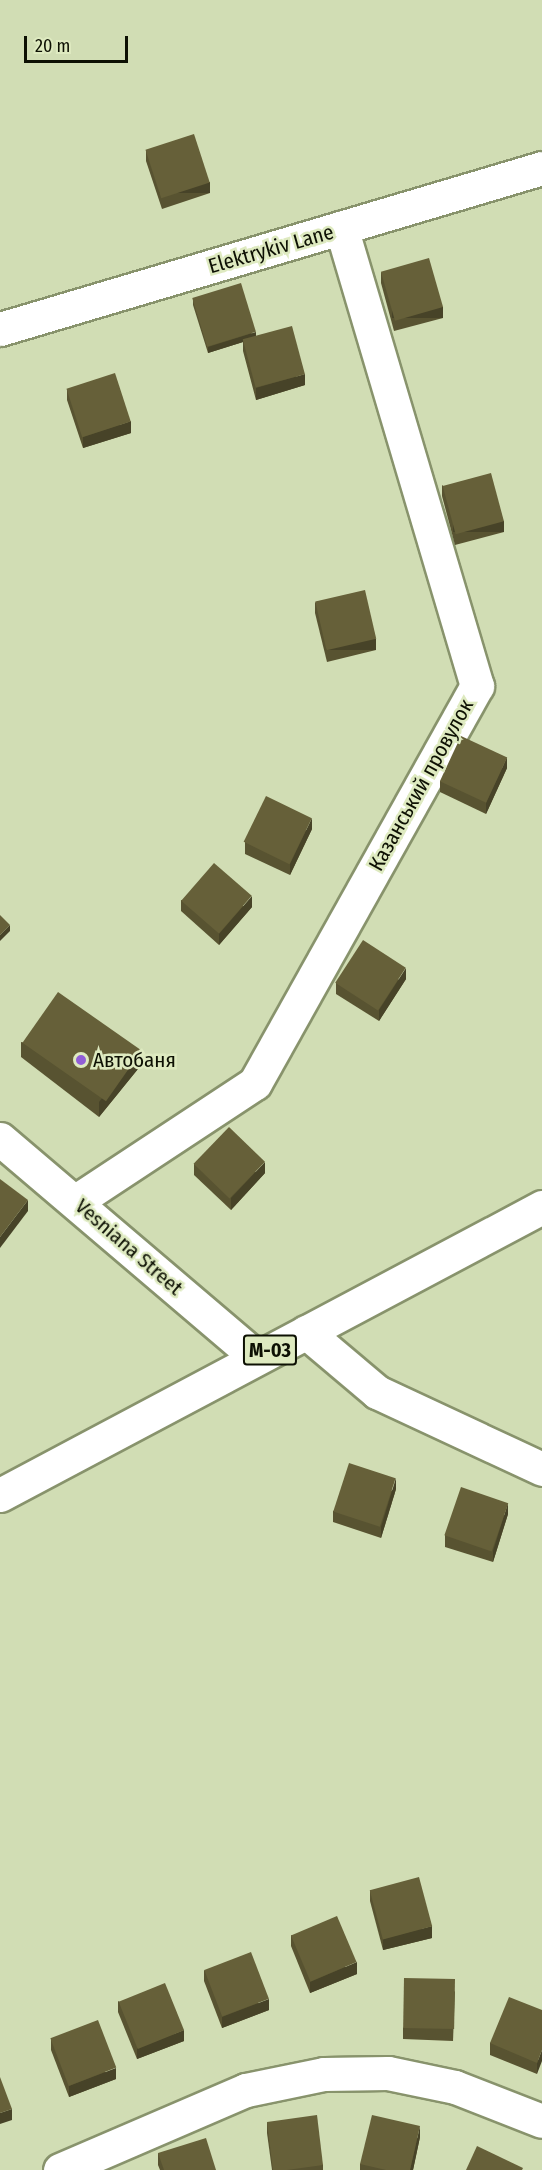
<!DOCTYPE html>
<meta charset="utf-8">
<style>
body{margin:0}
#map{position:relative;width:542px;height:2170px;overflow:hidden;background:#d1ddb4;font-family:"Fira Sans Condensed",sans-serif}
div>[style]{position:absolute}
.roads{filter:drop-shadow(2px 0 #88936c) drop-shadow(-2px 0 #88936c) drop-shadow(0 2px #88936c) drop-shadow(0 -2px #88936c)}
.minor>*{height:33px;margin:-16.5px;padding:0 16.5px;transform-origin:16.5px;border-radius:16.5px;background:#fff}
.highway>*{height:33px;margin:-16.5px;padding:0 16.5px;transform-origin:16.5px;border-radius:16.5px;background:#fff}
.wall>*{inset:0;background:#585331}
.shaded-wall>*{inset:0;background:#474328;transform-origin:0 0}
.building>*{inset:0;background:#666039;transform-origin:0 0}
.dots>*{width:16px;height:16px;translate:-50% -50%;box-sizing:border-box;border:3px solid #deeac0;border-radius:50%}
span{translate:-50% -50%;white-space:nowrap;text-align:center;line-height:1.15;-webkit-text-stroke:5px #deeac0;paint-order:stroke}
.shield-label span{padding:2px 4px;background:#deeac0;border:2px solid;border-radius:4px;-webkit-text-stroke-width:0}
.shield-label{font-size:20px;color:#0d1003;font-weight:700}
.street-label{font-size:21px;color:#0d1003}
.poi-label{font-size:21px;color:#0d1003}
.left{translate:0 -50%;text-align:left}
.scale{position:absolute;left:24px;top:36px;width:104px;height:27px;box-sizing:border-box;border:3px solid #0d1003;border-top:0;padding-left:8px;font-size:18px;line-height:21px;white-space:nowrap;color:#0d1003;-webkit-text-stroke:4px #deeac0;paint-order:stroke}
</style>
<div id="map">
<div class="roads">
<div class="minor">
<i style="left:0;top:329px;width:565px;rotate:-16.54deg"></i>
<i style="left:0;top:1139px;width:336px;rotate:40.4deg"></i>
<i style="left:76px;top:1201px;width:214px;rotate:-33.4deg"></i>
<i style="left:255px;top:1083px;width:455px;rotate:-60.8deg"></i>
<i style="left:477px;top:686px;width:478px;rotate:-106.5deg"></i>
<i style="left:306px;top:1332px;width:93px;rotate:40.2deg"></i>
<i style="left:377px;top:1392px;width:182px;rotate:25deg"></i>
<i style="left:60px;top:2170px;width:202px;rotate:-23.3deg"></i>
<i style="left:246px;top:2090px;width:80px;rotate:-11.6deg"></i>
<i style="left:324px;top:2074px;width:64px;rotate:-0.9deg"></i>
<i style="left:388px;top:2073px;width:68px;rotate:11.8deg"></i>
<i style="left:455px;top:2087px;width:93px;rotate:21.3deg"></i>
</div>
<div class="highway">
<i style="left:0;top:1495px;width:614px;rotate:-27.98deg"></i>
</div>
</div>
<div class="wall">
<i style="clip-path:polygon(146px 150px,210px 193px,162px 209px,146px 161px)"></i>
<i style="clip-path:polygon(381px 272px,443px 318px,394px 331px,381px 283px)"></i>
<i style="clip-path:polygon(193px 299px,256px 336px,305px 385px,256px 400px,243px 351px,243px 342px,208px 353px,193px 305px)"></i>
<i style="clip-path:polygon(67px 389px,131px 433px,83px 448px,67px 400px)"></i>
<i style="clip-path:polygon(442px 485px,504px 532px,455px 545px,442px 496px)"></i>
<i style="clip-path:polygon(315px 602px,376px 650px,327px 662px,315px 613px)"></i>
<i style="clip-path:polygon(507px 768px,486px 814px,440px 792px,440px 781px)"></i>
<i style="clip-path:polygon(312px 829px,290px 875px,245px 854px,245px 842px)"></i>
<i style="clip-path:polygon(181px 900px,252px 907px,219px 945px,181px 911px)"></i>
<i style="clip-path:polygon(406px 979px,379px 1021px,336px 994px,336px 983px)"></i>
<i style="clip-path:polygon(21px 1042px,142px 1064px,99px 1117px,21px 1057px)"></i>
<i style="clip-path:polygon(194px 1164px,265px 1173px,231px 1210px,194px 1175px)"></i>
<i style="clip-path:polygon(396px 1489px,381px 1538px,333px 1522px,333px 1511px)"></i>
<i style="clip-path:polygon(508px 1514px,493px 1562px,445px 1547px,445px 1535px)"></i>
<i style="clip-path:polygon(370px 1890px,432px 1938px,383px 1950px,370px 1901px)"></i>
<i style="clip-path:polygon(291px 1935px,357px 1974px,310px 1993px,291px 1946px)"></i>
<i style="clip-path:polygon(204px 1970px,269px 2010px,222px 2028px,204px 1981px)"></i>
<i style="clip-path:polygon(455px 1991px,453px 2041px,403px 2039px,403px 2028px)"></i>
<i style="clip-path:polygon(118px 2001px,184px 2041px,137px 2059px,118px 2012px)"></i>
<i style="clip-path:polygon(542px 2010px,537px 2074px,490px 2055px,490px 2043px)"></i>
<i style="clip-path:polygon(51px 2039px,116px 2079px,69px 2097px,51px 2050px)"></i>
<i style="clip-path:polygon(267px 2122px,323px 2165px,323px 2170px,272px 2170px,267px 2133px)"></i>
<i style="clip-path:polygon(420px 2137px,413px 2170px,360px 2170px,360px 2164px)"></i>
<i style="clip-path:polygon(158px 2153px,216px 2170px,160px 2170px,158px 2165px)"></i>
</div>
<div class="shaded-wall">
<i style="left:210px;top:182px;width:11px;height:51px;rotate:90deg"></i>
<i style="left:443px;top:307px;width:11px;height:51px;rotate:90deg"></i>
<i style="clip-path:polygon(256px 332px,256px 338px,243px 339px,243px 342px,208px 353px,208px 347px)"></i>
<i style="clip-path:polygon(305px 374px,305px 385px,256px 400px,256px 388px)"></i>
<i style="clip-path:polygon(131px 421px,131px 433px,83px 448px,83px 437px)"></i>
<i style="left:504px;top:521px;width:11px;height:51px;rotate:90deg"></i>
<i style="left:376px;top:639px;width:11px;height:50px;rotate:90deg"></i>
<i style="clip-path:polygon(507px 757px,507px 768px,486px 814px,486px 803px)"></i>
<i style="clip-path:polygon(312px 818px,312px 829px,290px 875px,290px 864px)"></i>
<i style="clip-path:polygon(252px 896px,252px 907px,219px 945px,219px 934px)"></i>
<i style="clip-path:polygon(10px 925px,10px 931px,0 941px,0 935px)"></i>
<i style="clip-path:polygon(406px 968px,406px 979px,379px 1021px,379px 1010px)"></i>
<i style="clip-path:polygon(142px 1050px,142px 1064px,99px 1117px,99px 1102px)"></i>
<i style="clip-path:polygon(265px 1162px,265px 1173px,231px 1210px,231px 1198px)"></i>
<i style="clip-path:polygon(28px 1200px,28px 1211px,0 1248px,0 1237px)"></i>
<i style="clip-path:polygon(396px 1478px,396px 1489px,381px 1538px,381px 1527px)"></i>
<i style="clip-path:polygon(508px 1503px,508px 1514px,493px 1562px,493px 1551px)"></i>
<i style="clip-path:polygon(432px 1926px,432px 1938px,383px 1950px,383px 1939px)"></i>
<i style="clip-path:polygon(357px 1962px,357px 1974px,310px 1993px,310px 1982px)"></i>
<i style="clip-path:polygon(269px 1999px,269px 2010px,222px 2028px,222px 2017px)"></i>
<i style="clip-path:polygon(184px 2030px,184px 2041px,137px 2059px,137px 2048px)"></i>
<i style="clip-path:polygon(542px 2050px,542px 2061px,537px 2074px,537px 2063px)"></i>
<i style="clip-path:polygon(116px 2068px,116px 2079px,69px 2097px,69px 2086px)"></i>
<i style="clip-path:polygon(12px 2109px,12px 2120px,0 2124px,0 2113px)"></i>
<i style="clip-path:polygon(420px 2126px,420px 2137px,413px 2170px,410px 2170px)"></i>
</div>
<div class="building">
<i style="left:194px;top:134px;width:51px;height:51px;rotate:72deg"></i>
<i style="left:429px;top:258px;width:51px;height:50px;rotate:74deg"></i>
<i style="left:241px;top:283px;width:51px;height:51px;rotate:73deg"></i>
<i style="left:292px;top:326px;width:50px;height:51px;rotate:75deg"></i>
<i style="left:115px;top:373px;width:51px;height:51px;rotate:72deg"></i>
<i style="left:491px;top:473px;width:50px;height:50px;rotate:75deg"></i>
<i style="left:365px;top:590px;width:50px;height:51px;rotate:77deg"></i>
<i style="left:461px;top:736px;width:51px;height:50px;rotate:25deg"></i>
<i style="left:266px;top:796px;width:51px;height:51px;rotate:26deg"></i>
<i style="left:214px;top:863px;width:50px;height:50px;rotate:41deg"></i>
<i style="clip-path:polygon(0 915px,10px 925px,0 935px)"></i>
<i style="left:363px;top:940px;width:51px;height:51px;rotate:33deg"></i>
<i style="left:58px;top:992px;width:102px;height:62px;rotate:35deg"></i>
<i style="left:229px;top:1127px;width:50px;height:51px;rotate:44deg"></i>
<i style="clip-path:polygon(0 1179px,28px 1200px,0 1237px)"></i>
<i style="left:349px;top:1463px;width:49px;height:51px;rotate:18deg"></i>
<i style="left:461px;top:1487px;width:50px;height:51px;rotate:19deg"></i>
<i style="left:419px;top:1877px;width:51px;height:51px;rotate:75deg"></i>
<i style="left:337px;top:1916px;width:50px;height:50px;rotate:67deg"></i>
<i style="left:251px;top:1952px;width:50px;height:50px;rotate:69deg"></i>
<i style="left:404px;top:1978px;width:51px;height:50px;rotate:1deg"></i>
<i style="left:165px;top:1983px;width:51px;height:50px;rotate:68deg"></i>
<i style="clip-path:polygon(509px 1997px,542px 2010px,542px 2050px,537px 2063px,490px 2043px)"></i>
<i style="left:98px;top:2020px;width:51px;height:51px;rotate:69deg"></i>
<i style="clip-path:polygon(0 2077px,12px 2109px,0 2113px)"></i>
<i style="clip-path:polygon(317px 2115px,323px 2165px,287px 2170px,273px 2170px,267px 2122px)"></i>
<i style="clip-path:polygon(372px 2115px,420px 2126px,410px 2170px,386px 2170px,360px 2164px)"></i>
<i style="clip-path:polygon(206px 2138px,216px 2170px,164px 2170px,158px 2153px)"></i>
<i style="clip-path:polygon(477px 2146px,523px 2168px,522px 2170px,466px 2170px)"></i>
</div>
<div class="dots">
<i style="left:81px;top:1060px;background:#915ed7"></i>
</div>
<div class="shield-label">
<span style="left:270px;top:1350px">М-03</span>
</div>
<div class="street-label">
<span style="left:271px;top:249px;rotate:-16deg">Elektrykiv Lane</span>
<span style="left:421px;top:785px;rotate:-61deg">Казанський провулок</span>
<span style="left:129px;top:1247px;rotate:41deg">Vesniana Street</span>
</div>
<div class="poi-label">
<span class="left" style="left:93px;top:1060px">Автобаня</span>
</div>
<div class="scale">20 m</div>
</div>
